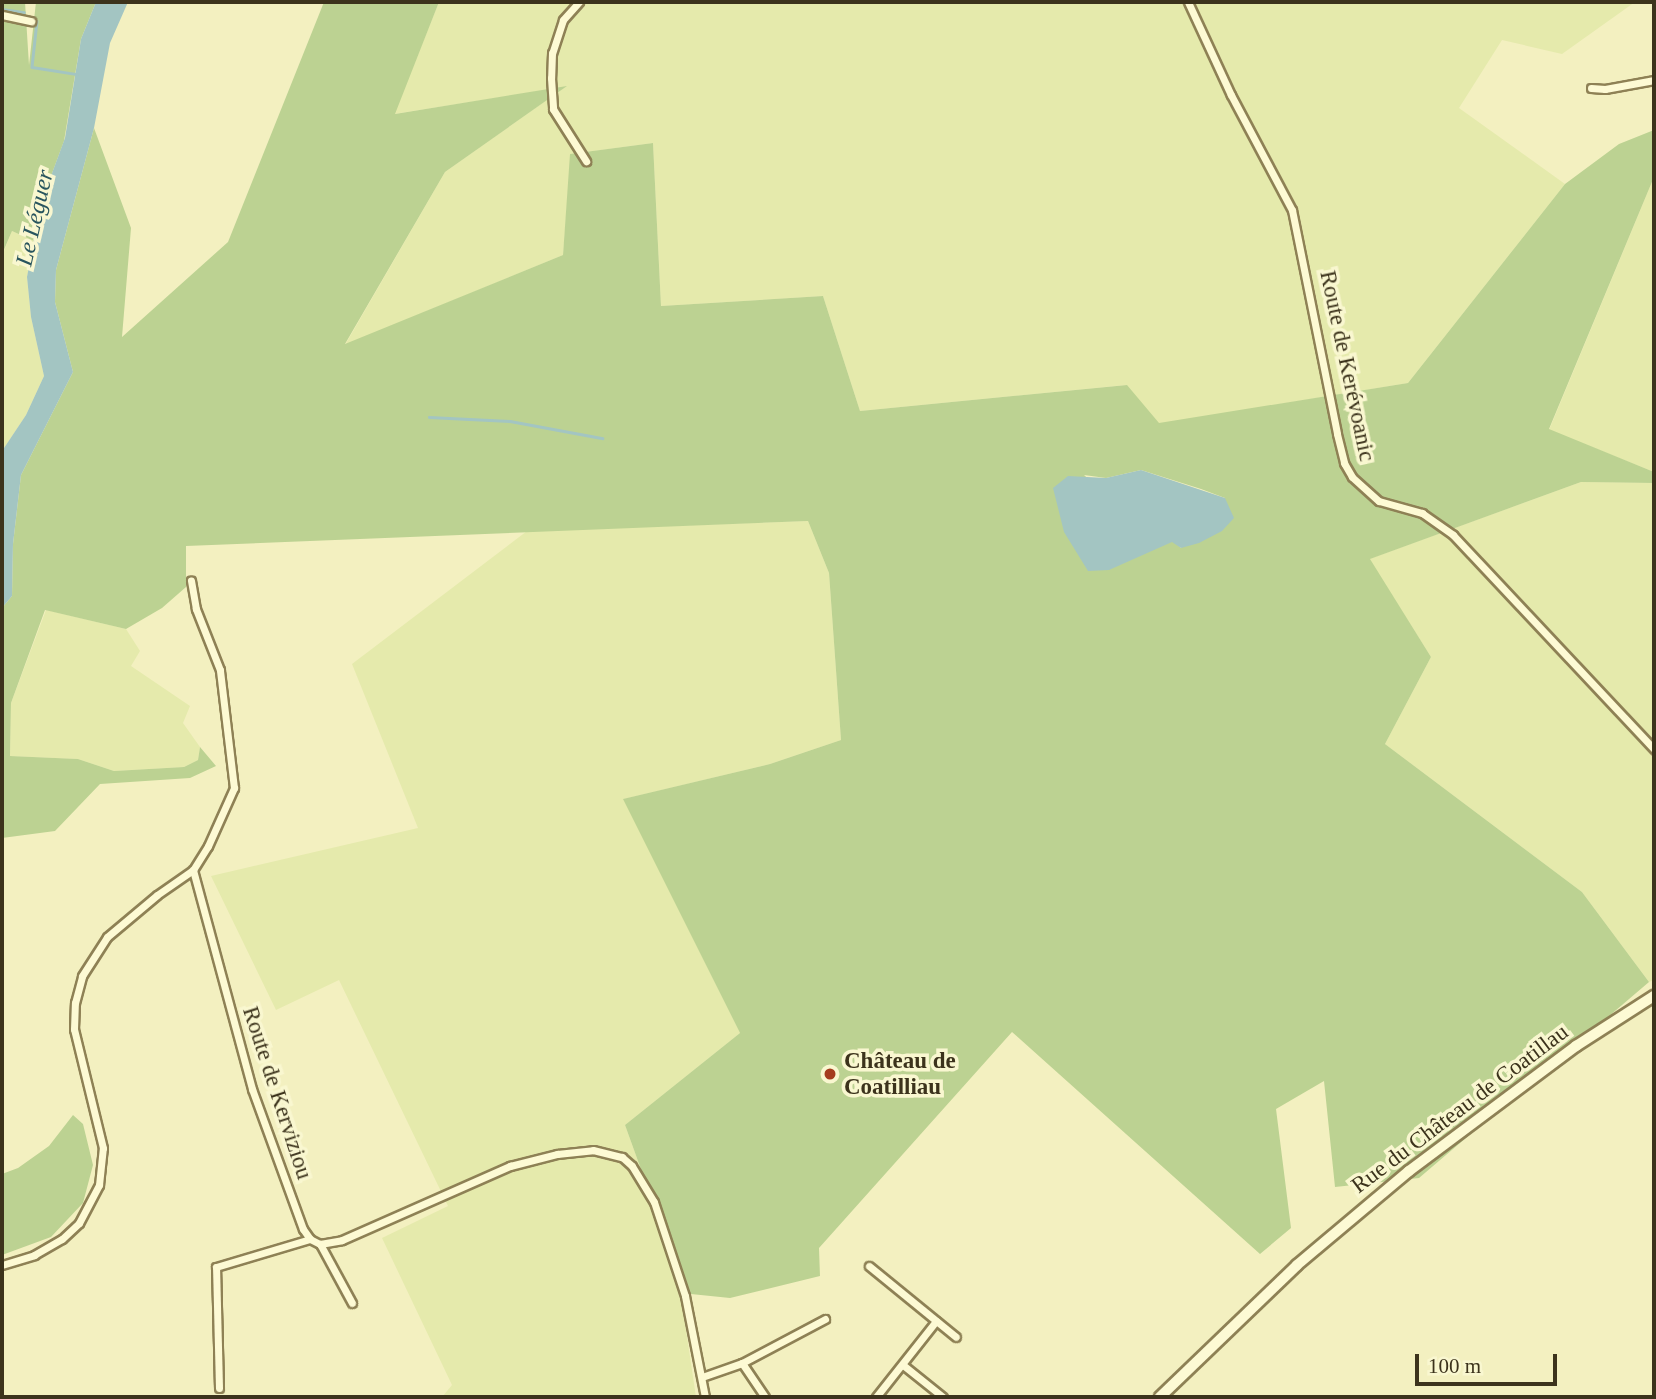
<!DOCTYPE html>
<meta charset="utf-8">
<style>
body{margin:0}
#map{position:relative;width:1656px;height:1399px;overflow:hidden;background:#f3f0c0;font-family:Georgia,serif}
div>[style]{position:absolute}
.farmland>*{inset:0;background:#e5eaac}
.green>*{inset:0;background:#bcd292}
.water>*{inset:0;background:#a3c5c2}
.stream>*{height:2.5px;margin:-1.25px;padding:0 1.25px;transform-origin:1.25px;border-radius:1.25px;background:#a3c5c2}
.roads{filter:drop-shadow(2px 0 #8e8155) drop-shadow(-2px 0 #8e8155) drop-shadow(0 2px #8e8155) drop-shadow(0 -2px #8e8155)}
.street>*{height:7px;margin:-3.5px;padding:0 3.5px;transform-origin:3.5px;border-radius:3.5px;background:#fdfad4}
.secondary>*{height:10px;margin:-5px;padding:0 5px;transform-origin:5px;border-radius:5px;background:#fdfad4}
.dots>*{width:19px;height:19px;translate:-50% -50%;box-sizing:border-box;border:4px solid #f9f7d0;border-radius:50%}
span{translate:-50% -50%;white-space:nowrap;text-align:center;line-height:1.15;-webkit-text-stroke:7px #f9f7d0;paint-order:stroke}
.street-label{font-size:23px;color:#3c331c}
.poi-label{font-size:23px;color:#3c331c;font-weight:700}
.left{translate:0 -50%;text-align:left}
.water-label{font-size:24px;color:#29555e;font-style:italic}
.frame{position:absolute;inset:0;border:4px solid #3c331c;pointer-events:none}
.scale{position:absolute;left:1415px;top:1354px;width:142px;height:32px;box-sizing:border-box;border:4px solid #3c331c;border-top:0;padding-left:9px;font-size:21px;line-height:24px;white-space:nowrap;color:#3c331c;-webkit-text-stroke:5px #f9f7d0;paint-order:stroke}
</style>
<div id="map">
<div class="farmland">
<i style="clip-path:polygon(439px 2px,1635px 2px,1562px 54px,1502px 40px,1459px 108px,1565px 184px,1408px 383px,1159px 424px,1126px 385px,860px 411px,823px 296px,661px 306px,653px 143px,571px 154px,563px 255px,345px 345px,445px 172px,565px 87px,394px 114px)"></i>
<i style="clip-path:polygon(1654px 177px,1654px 472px,1549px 430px)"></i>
<i style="clip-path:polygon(12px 231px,34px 241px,27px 277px,31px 317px,44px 376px,26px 415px,2px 451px,2px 265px,3px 253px)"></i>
<i style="clip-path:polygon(1581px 482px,1654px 483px,1654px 980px,1649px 982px,1582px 892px,1385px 744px,1431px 657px,1369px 559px)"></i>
<i style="clip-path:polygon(808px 521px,829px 573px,841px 740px,770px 764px,624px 799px,740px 1033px,625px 1125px,677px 1269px,696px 1397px,442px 1397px,452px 1385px,382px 1238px,448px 1206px,339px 980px,276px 1010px,211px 876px,418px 828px,352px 664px,527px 531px)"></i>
<i style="clip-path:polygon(46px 610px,126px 629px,140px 651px,131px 666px,190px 706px,183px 723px,200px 747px,198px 760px,184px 767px,114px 771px,78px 759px,10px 756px,11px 703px)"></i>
</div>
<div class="green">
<i style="clip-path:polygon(2px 2px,25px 2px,29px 65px,36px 2px,96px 2px,81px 39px,64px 141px,41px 203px,34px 241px,12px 231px,3px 252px,2px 265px)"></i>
<i style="clip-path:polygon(evenodd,324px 2px,439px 2px,395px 114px,567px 86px,445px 172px,345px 344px,563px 255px,570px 154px,653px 143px,661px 306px,823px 296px,860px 411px,1127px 385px,1159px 423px,1408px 383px,1565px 184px,1619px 144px,1654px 130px,1654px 177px,1549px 429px,1654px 472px,1654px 483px,1581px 482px,1370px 559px,1431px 657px,1385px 744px,1582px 892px,1649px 982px,1419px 1178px,1335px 1187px,1324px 1081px,1276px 1109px,1291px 1228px,1260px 1254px,1012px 1032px,819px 1248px,820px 1276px,730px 1298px,691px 1294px,677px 1269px,625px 1125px,740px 1033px,623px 799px,770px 764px,841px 740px,829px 573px,808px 521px,186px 546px,186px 587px,162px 608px,126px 629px,45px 610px,11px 703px,10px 756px,78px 759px,114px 771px,184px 767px,198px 760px,200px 747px,216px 766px,190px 778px,100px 784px,55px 831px,2px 838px,2px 608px,12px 596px,13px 544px,21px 475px,73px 372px,55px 302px,56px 270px,94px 128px,131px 228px,122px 337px,228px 242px,324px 2px,1141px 470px,1201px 489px,1225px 498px,1181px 548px,1173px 541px,1160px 545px,1084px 475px,1106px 478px,1141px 470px)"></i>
<i style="clip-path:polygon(73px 1115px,83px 1124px,93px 1165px,83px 1203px,51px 1237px,2px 1255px,2px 1174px,18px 1168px,49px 1146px)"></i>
</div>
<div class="water">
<i style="clip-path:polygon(96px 2px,128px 2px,110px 43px,94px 128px,56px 270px,55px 302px,73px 372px,21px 475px,13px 544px,12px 596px,2px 608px,2px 451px,26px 415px,44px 376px,31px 317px,27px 277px,41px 203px,65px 138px,81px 39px)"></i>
<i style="clip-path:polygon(1141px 470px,1225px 498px,1234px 518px,1222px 531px,1199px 543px,1181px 548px,1172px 542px,1109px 570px,1088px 571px,1064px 532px,1053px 488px,1068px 476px,1106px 478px)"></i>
</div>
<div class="stream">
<i style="left:2px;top:9px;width:22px;rotate:8deg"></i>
<i style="left:37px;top:21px;width:46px;rotate:96.2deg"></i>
<i style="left:32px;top:67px;width:45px;rotate:9deg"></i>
<i style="left:429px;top:417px;width:81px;rotate:2.8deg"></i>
<i style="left:510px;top:421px;width:94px;rotate:10.5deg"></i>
</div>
<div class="roads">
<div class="street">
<i style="left:579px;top:2px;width:24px;rotate:132deg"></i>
<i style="left:563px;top:20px;width:35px;rotate:108deg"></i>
<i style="left:552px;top:53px;width:25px;rotate:92deg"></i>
<i style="left:551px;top:78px;width:31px;rotate:86deg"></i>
<i style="left:553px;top:109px;width:62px;rotate:57.6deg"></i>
<i style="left:1188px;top:2px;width:102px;rotate:65.2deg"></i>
<i style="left:1231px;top:95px;width:130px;rotate:62.1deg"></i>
<i style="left:1292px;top:210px;width:228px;rotate:78.6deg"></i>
<i style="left:1337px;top:434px;width:30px;rotate:76deg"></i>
<i style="left:1344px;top:463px;width:16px;rotate:60deg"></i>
<i style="left:1352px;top:477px;width:36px;rotate:42deg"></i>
<i style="left:1379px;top:501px;width:45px;rotate:15.6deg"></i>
<i style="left:1422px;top:513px;width:38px;rotate:35deg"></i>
<i style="left:1453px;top:535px;width:294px;rotate:46.8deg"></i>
<i style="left:2px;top:15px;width:30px;rotate:12deg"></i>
<i style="left:1591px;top:88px;width:14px;rotate:4deg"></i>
<i style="left:1605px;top:89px;width:50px;rotate:-10.4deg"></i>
<i style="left:193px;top:870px;width:227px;rotate:74.9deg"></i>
<i style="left:252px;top:1089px;width:149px;rotate:70deg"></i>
<i style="left:303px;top:1229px;width:12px;rotate:55deg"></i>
<i style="left:310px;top:1239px;width:11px;rotate:27deg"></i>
<i style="left:320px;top:1244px;width:22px;rotate:-10deg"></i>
<i style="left:342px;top:1240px;width:184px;rotate:-23.8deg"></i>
<i style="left:510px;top:1166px;width:49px;rotate:-14.3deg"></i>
<i style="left:557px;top:1154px;width:36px;rotate:-6deg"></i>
<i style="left:593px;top:1150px;width:30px;rotate:14deg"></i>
<i style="left:622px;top:1157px;width:13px;rotate:42deg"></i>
<i style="left:632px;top:1166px;width:42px;rotate:58.6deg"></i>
<i style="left:654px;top:1202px;width:99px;rotate:71.7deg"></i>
<i style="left:685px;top:1296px;width:103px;rotate:78.8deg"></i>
<i style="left:320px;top:1244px;width:67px;rotate:61.5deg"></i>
<i style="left:2px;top:1265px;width:34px;rotate:-17deg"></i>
<i style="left:34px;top:1255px;width:32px;rotate:-30deg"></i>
<i style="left:62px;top:1239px;width:23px;rotate:-43deg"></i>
<i style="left:79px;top:1223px;width:43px;rotate:-62.2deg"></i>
<i style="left:99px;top:1185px;width:37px;rotate:-84deg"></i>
<i style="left:103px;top:1148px;width:122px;rotate:-103.7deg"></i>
<i style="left:74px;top:1029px;width:26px;rotate:-88deg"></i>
<i style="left:75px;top:1003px;width:28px;rotate:-75deg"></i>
<i style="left:82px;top:976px;width:46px;rotate:-57.3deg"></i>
<i style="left:107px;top:937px;width:65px;rotate:-40deg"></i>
<i style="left:157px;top:895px;width:44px;rotate:-34.8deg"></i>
<i style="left:193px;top:870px;width:28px;rotate:-58deg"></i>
<i style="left:208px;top:846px;width:64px;rotate:-65.9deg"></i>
<i style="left:234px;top:788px;width:119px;rotate:-96.8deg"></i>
<i style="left:220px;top:670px;width:66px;rotate:-111.5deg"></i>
<i style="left:196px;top:609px;width:29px;rotate:-100deg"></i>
<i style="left:869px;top:1266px;width:112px;rotate:39.2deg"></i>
<i style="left:742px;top:1363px;width:41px;rotate:55.9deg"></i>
<i style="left:903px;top:1365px;width:51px;rotate:38.7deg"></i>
<i style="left:702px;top:1377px;width:42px;rotate:-19.3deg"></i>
<i style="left:742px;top:1363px;width:94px;rotate:-27.9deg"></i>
<i style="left:219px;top:1388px;width:121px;rotate:-91.4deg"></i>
<i style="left:216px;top:1267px;width:98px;rotate:-16.6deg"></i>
<i style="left:876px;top:1397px;width:97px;rotate:-51.7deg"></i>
</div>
<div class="secondary">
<i style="left:1160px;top:1397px;width:190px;rotate:-43.9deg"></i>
<i style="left:1297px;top:1265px;width:146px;rotate:-40deg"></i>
<i style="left:1409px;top:1171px;width:209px;rotate:-36.8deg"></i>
<i style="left:1576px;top:1046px;width:93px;rotate:-32.7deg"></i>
</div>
</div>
<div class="dots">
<i style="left:830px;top:1074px;background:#a53c1e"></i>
</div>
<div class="street-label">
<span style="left:1347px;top:366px;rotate:78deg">Route de Kerévoanic</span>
<span style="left:277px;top:1093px;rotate:72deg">Route de Kerviziou</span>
<span style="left:1460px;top:1109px;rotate:-37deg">Rue du Château de Coatillau</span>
</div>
<div class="poi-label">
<span class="left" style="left:844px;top:1074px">Château de<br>Coatilliau</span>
</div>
<div class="water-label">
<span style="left:35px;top:218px;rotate:-77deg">Le Léguer</span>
</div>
<div class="frame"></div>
<div class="scale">100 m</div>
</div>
